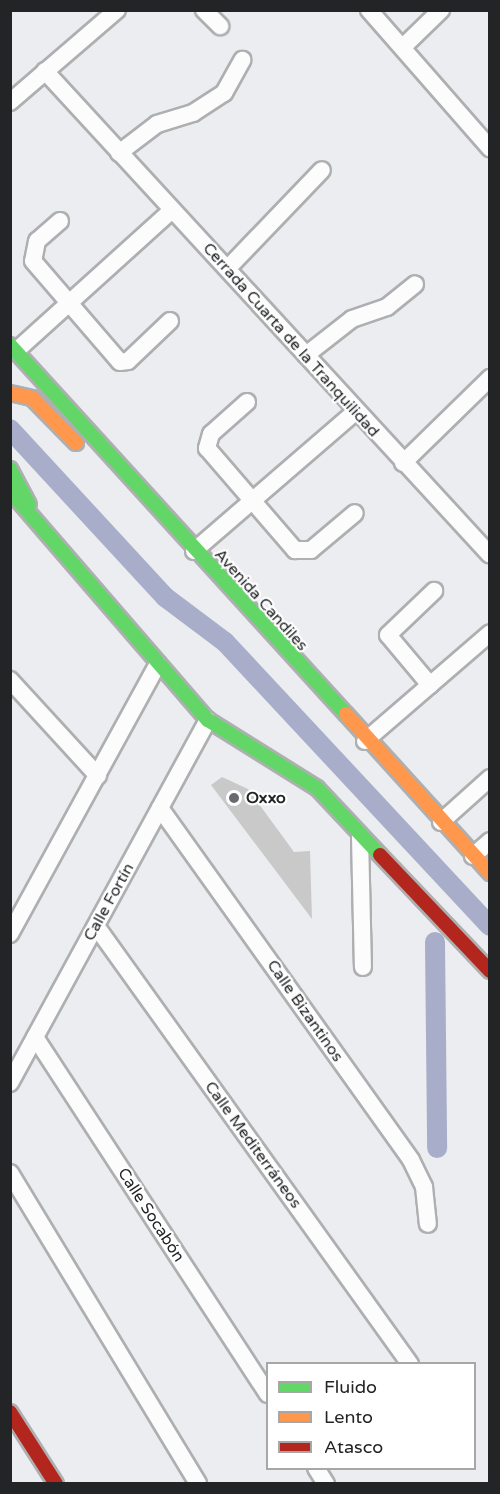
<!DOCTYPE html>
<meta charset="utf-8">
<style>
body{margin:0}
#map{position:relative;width:500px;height:1494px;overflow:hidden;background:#ecedf0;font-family:"Varela Round",sans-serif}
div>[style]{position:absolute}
.canal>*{height:20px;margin:-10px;padding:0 10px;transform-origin:10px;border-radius:10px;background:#a8aec9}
.building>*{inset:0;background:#c9c9c9}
.roads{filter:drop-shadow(2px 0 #aeafb1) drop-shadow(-2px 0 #aeafb1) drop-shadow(0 2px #aeafb1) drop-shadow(0 -2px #aeafb1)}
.street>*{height:16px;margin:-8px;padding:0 8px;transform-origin:8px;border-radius:8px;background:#fcfcfd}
.fast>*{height:14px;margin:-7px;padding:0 7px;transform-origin:7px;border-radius:7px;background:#63d668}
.slow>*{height:14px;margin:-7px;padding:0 7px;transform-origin:7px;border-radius:7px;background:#ff974d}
.jam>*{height:14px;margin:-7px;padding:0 7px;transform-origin:7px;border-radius:7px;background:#b3261e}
.dots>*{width:16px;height:16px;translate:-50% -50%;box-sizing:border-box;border:3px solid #fff;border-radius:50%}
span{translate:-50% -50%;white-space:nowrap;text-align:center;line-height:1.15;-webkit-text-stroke:4.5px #fff;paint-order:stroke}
.street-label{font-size:16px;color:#232426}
.poi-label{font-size:16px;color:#232426;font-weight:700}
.left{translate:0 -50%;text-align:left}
.frame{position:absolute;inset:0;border:12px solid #232426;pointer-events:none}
.legend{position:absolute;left:266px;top:1362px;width:210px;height:108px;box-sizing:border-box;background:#fff;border:2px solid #a7a7a8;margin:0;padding:8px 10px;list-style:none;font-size:18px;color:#232426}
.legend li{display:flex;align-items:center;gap:12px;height:30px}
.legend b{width:30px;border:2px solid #a7a7a8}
</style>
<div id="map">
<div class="canal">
<i style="left:10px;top:429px;width:229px;rotate:47.3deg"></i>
<i style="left:165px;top:597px;width:75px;rotate:36.9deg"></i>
<i style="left:225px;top:642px;width:388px;rotate:47deg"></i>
<i style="left:435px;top:942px;width:206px;rotate:89.4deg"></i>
</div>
<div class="building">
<i style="clip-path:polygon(222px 777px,248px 789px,294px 852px,310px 851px,312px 919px,211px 785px)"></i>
</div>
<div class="roads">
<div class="street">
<i style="left:204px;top:10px;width:23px;rotate:45deg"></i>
<i style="left:369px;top:10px;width:184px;rotate:48.8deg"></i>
<i style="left:404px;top:46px;width:52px;rotate:-44.2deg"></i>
<i style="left:45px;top:71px;width:657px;rotate:47.4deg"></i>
<i style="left:10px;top:102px;width:141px;rotate:-40.7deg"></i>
<i style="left:119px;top:153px;width:48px;rotate:-37.3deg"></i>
<i style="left:157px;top:124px;width:38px;rotate:-17deg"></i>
<i style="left:193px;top:113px;width:37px;rotate:-33deg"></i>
<i style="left:224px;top:93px;width:38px;rotate:-61deg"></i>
<i style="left:60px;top:221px;width:30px;rotate:139deg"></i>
<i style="left:37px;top:241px;width:20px;rotate:101deg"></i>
<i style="left:33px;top:261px;width:133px;rotate:49.3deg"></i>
<i style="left:120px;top:362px;width:8px;rotate:-7deg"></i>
<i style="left:128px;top:361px;width:58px;rotate:-43.6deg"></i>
<i style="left:229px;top:267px;width:134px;rotate:-46.2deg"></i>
<i style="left:16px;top:351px;width:209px;rotate:-42.1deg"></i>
<i style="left:306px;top:355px;width:58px;rotate:-38deg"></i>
<i style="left:352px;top:319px;width:37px;rotate:-19deg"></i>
<i style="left:387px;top:307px;width:36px;rotate:-39deg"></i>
<i style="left:247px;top:402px;width:48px;rotate:138.4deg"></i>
<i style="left:211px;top:434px;width:15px;rotate:106deg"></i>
<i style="left:207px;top:448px;width:135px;rotate:49.2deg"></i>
<i style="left:295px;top:550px;width:16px"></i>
<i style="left:311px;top:550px;width:57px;rotate:-40.1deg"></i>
<i style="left:403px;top:463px;width:122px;rotate:-44.3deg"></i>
<i style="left:194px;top:551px;width:211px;rotate:-40.8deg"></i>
<i style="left:10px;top:680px;width:130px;rotate:47.5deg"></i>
<i style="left:430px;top:685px;width:65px;rotate:-130deg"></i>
<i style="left:388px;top:635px;width:64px;rotate:-43.7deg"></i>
<i style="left:365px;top:741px;width:165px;rotate:-40.8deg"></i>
<i style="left:160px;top:808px;width:432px;rotate:54.5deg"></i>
<i style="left:411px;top:1160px;width:30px;rotate:64deg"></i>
<i style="left:424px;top:1187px;width:37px;rotate:84deg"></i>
<i style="left:441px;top:822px;width:66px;rotate:-41.9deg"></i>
<i style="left:360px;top:837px;width:130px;rotate:88.7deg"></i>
<i style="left:473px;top:856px;width:23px;rotate:-41deg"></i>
<i style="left:96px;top:926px;width:539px;rotate:54.36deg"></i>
<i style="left:10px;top:934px;width:308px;rotate:-61.3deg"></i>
<i style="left:35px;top:1037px;width:426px;rotate:56.9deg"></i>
<i style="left:10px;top:1083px;width:413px;rotate:-61.4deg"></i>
<i style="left:10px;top:1173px;width:363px;rotate:58.8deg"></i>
<i style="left:316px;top:1468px;width:19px;rotate:58deg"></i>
</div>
<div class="fast">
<i style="left:10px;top:345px;width:499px;rotate:47.7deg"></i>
<i style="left:10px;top:469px;width:40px;rotate:62deg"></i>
<i style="left:10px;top:491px;width:303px;rotate:49.2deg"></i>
<i style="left:208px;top:720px;width:128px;rotate:32deg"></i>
<i style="left:317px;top:788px;width:92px;rotate:46.8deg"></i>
</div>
<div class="slow">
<i style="left:10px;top:393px;width:23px;rotate:13deg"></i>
<i style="left:32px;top:398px;width:63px;rotate:45.6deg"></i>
<i style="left:346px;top:714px;width:215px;rotate:47.8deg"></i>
</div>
<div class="jam">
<i style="left:380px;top:855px;width:160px;rotate:46.5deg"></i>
<i style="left:10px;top:1412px;width:85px;rotate:57.4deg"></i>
</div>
</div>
<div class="dots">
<i style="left:234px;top:798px;background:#696a6d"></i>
</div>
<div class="street-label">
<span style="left:291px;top:340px;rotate:48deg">Cerrada Cuarta de la Tranquilidad</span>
<span style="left:261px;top:600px;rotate:48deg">Avenida Candiles</span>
<span style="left:109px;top:902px;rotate:-61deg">Calle Fortín</span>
<span style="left:305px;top:1011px;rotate:55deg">Calle Bizantinos</span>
<span style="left:253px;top:1145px;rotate:54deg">Calle Mediterráneos</span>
<span style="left:151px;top:1215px;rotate:57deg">Calle Socabón</span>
</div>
<div class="poi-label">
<span class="left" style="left:246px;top:798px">Oxxo</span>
</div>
<div class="frame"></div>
<ul class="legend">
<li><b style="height:8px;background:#63d668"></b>Fluido</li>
<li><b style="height:8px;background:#ff974d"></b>Lento</li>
<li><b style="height:8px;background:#b3261e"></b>Atasco</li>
</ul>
</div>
